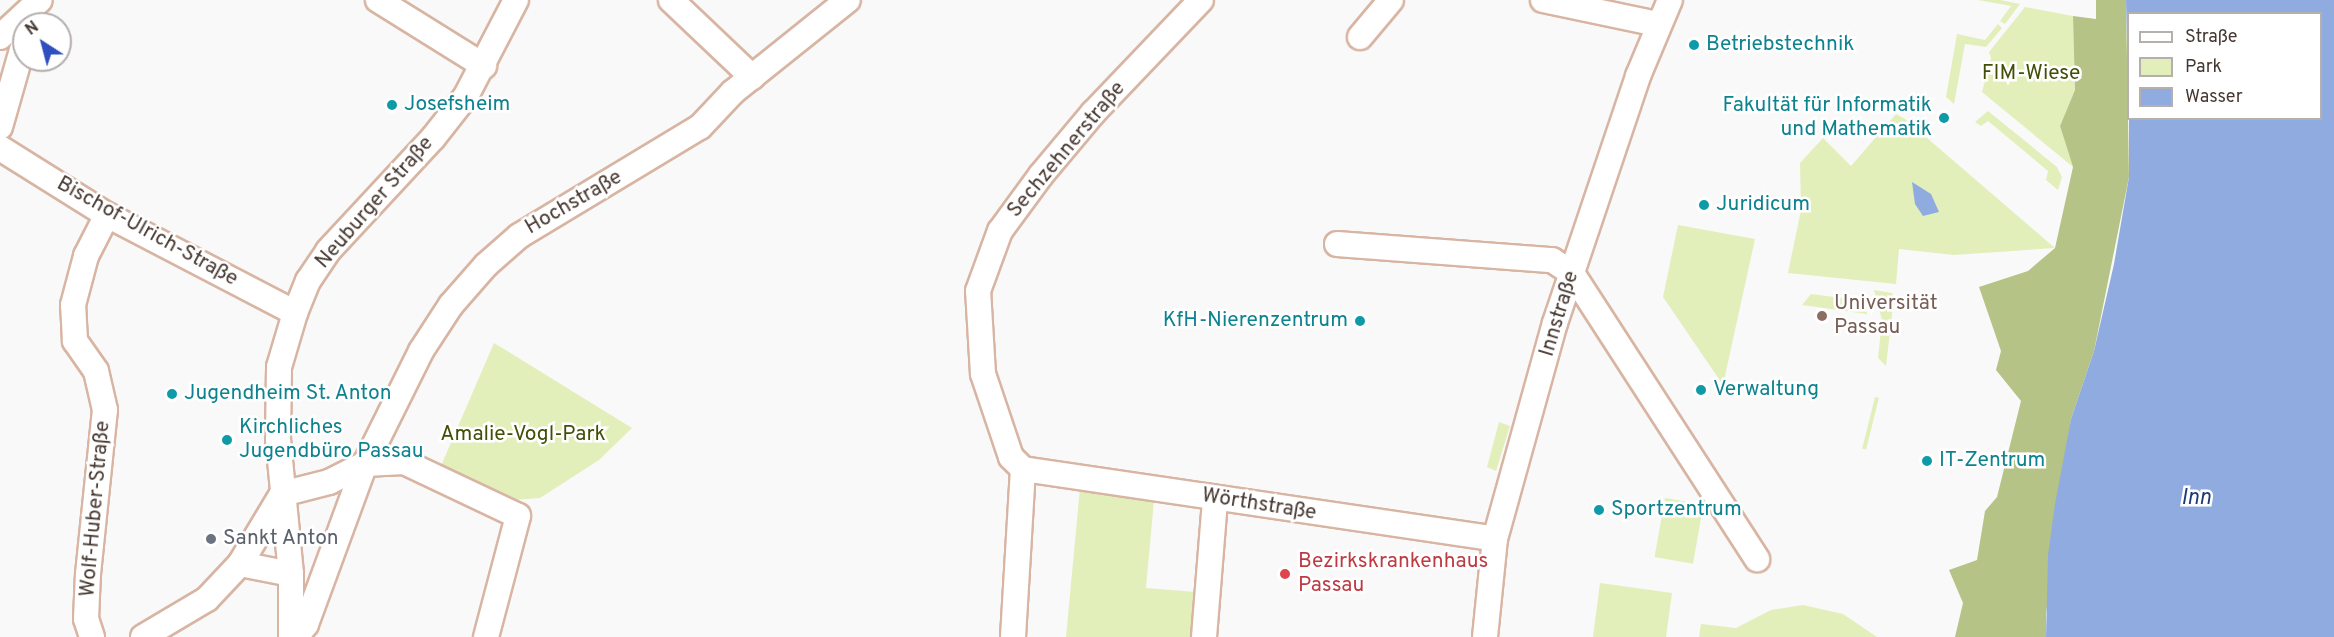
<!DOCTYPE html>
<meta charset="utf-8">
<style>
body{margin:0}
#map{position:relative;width:2334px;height:637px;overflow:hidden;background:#f9f9f9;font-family:Overpass,sans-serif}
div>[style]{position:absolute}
.green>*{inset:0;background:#e2efba;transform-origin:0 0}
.forest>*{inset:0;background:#b5c387}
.water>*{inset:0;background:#8fabdf}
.roads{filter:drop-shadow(2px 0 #d8b5a3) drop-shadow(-2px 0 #d8b5a3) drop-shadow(0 2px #d8b5a3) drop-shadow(0 -2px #d8b5a3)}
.minor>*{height:24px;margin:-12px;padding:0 12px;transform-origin:12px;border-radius:12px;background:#fff}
.dots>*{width:16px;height:16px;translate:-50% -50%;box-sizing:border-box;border:3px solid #fff;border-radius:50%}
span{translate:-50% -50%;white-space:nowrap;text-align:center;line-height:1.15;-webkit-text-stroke:5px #fff;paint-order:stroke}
.culture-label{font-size:21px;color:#0d838f}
.left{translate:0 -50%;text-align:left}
.right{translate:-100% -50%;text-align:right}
.park-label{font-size:21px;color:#434e07}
.street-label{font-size:21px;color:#463831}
.education-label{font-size:21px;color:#785e54}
.worship-label{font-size:21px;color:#5b616d}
.health-label{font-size:21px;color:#be3a42}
.water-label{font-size:22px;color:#1b3a78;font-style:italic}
.legend{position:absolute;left:2127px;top:12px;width:195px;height:108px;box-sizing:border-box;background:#fff;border:2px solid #b5afad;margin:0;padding:8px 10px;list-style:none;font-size:18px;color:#463831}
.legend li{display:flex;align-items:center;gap:12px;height:30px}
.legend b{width:30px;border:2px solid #b5afad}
.north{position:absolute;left:12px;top:12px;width:60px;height:60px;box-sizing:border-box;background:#fff;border:2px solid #b5afad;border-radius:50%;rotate:324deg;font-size:16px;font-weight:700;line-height:24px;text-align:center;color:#463831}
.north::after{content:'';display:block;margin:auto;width:21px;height:27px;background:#2f4fbf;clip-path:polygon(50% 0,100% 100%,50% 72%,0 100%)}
</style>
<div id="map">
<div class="green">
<i style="clip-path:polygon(1978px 0,2000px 0,2020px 4px,2005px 24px,2000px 21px,2011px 6px)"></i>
<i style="clip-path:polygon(2025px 7px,2073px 16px,2075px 90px,2060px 126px,2073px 167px,1982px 92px,1991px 58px,1989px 52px)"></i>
<i style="clip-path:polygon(1998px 24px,2002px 28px,1986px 47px,1965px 44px,1954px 104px,1946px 97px,1957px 34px,1985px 40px)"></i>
<i style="clip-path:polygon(1988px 111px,2057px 167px,2062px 177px,2058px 190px,2046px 180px,2048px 171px,1988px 121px,1981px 126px,1975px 122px)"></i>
<i style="clip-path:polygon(1896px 114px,1905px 119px,2055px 248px,1954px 255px,1899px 249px,1896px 284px,1788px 273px,1801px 210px,1800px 163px,1823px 138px,1851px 166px)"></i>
<i style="clip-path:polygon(1678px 225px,1755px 239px,1723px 385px,1663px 297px)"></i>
<i style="clip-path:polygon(1874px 290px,1892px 293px,1894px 298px,1886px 366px,1878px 358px,1882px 320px)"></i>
<i style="clip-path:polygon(1811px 294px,1865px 301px,1867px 314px,1802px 305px)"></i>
<i style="clip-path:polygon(494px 343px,632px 428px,599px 460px,540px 498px,512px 500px,440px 468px)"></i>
<i style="left:1875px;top:397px;width:4px;height:53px;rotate:14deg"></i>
<i style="clip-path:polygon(1499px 422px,1510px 426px,1496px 471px,1487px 467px)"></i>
<i style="clip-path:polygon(1080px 488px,1154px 500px,1146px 588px,1196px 592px,1192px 637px,1066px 637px)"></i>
<i style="left:1665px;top:498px;width:39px;height:60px;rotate:10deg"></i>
<i style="clip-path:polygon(1600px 583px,1672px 593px,1666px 637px,1593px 637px)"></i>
<i style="clip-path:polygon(1803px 605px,1843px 614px,1877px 637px,1699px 637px,1701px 624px,1736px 628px,1771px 610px)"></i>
</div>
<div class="forest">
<i style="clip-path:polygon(2096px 0,2126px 0,2129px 177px,2094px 351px,2071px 419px,2046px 614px,2046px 637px,1955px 637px,1963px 603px,1949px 570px,1977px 560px,1985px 511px,1997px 497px,2021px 401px,1996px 370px,2001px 351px,1979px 287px,2028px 271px,2055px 248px,2073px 167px,2060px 126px,2075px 90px,2073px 16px,2096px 19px)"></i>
</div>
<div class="water">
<i style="clip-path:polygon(2126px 0,2334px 0,2334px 637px,2046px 637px,2048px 555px,2055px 504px,2071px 419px,2094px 351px,2114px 264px,2129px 177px,2129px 119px,2320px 118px,2320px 14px,2128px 14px,2128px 74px)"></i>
<i style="clip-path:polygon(1912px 182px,1931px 194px,1939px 212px,1923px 216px,1915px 204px)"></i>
</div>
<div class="roads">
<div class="minor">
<i style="left:378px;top:0;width:125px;rotate:31.9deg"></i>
<i style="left:671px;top:0;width:112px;rotate:43.5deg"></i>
<i style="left:1543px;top:0;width:117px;rotate:11.8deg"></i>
<i style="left:0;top:37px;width:54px;rotate:-42.8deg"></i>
<i style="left:1360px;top:37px;width:48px;rotate:-50deg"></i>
<i style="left:0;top:127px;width:87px;rotate:-74.1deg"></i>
<i style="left:0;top:148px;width:126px;rotate:32.1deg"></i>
<i style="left:107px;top:215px;width:212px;rotate:27.5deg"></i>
<i style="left:1337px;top:244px;width:216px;rotate:4.3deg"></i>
<i style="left:1552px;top:260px;width:24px;rotate:33deg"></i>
<i style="left:1572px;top:273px;width:341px;rotate:57.1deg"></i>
<i style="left:1023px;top:469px;width:477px;rotate:8.4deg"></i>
<i style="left:282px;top:494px;width:49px;rotate:-14.3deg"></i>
<i style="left:329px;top:482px;width:40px;rotate:-26.6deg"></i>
<i style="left:365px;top:464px;width:39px;rotate:-3deg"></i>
<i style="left:404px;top:462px;width:126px;rotate:25.3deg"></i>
<i style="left:518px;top:516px;width:125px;rotate:104.8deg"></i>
<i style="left:240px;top:564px;width:52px;rotate:11.1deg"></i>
<i style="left:92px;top:637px;width:19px;rotate:-108deg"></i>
<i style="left:86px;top:619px;width:45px;rotate:-87.5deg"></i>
<i style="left:88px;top:574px;width:165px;rotate:-84.1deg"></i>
<i style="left:105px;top:410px;width:40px;rotate:-103deg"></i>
<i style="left:96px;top:371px;width:37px;rotate:-125deg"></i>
<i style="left:75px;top:341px;width:36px;rotate:-93deg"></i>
<i style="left:73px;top:305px;width:51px;rotate:-75.1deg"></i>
<i style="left:86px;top:256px;width:46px;rotate:-62.9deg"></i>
<i style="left:143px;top:637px;width:74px;rotate:-30.7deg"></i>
<i style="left:207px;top:599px;width:48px;rotate:-46.7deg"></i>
<i style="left:240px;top:564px;width:82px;rotate:-59deg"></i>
<i style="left:291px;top:637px;width:63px;rotate:-90deg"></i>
<i style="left:291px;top:574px;width:135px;rotate:-95.5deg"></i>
<i style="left:278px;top:440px;width:73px;rotate:-89.2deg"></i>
<i style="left:279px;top:367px;width:56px;rotate:-73.5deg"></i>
<i style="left:295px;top:313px;width:35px;rotate:-68deg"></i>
<i style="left:308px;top:281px;width:36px;rotate:-56deg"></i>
<i style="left:328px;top:251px;width:154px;rotate:-47.1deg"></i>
<i style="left:433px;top:138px;width:53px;rotate:-51.8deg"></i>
<i style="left:466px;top:96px;width:108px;rotate:-62.5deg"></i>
<i style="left:296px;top:637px;width:16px;rotate:-52deg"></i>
<i style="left:306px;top:624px;width:171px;rotate:-69.8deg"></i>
<i style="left:365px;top:464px;width:126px;rotate:-63.6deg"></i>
<i style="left:421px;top:351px;width:55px;rotate:-56.9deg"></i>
<i style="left:451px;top:305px;width:53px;rotate:-48.8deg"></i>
<i style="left:486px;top:265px;width:44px;rotate:-41.3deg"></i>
<i style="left:519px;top:236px;width:211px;rotate:-31.1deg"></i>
<i style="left:700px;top:127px;width:48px;rotate:-46.7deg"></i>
<i style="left:733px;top:92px;width:147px;rotate:-38.7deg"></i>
<i style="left:1013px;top:637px;width:168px;rotate:-86.6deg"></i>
<i style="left:1023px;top:469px;width:17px;rotate:-135deg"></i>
<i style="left:1011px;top:457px;width:88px;rotate:-108.6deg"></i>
<i style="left:983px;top:374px;width:83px;rotate:-93.4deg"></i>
<i style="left:978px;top:291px;width:64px;rotate:-69.9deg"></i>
<i style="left:1000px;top:231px;width:69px;rotate:-53.8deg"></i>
<i style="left:1041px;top:175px;width:81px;rotate:-50deg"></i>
<i style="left:1093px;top:113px;width:156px;rotate:-46.3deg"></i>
<i style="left:1204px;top:637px;width:137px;rotate:-85.4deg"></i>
<i style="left:1485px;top:637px;width:99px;rotate:-84.2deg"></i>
<i style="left:1495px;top:539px;width:224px;rotate:-74.5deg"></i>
<i style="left:1555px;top:323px;width:261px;rotate:-71.4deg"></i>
<i style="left:1638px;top:76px;width:82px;rotate:-67.2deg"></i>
</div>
</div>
<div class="dots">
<i style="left:1694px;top:45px;background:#0f9aa8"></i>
<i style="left:392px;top:105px;background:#0f9aa8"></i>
<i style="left:1944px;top:118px;background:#0f9aa8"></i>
<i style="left:1704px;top:205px;background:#0f9aa8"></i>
<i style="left:1822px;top:316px;background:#8d6e63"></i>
<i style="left:1360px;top:321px;background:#0f9aa8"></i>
<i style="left:1701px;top:390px;background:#0f9aa8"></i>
<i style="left:172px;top:394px;background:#0f9aa8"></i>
<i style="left:227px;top:440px;background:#0f9aa8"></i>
<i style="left:1927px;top:461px;background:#0f9aa8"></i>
<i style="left:1599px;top:510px;background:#0f9aa8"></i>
<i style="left:211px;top:539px;background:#6b7280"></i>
<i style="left:1285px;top:574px;background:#e0444e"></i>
</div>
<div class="culture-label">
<span class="left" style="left:1706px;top:45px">Betriebstechnik</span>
<span class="left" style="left:404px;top:105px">Josefsheim</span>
<span class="right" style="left:1932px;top:118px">Fakultät für Informatik<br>und Mathematik</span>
<span class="left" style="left:1716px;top:205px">Juridicum</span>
<span class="right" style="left:1348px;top:321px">KfH-Nierenzentrum</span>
<span class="left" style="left:1713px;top:390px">Verwaltung</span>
<span class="left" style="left:184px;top:394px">Jugendheim St. Anton</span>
<span class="left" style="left:239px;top:440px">Kirchliches<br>Jugendbüro Passau</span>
<span class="left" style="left:1939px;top:461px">IT-Zentrum</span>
<span class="left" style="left:1611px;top:510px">Sportzentrum</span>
</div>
<div class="park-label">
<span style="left:2031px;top:74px">FIM-Wiese</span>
<span style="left:523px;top:435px">Amalie-Vogl-Park</span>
</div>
<div class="street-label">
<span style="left:1067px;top:150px;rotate:-50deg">Sechzehnerstraße</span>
<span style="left:375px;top:203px;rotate:-49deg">Neuburger Straße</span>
<span style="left:574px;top:203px;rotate:-30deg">Hochstraße</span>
<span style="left:147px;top:232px;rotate:29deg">Bischof-Ulrich-Straße</span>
<span style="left:1560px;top:314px;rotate:-73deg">Innstraße</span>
<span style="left:1259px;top:505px;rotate:9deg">Wörthstraße</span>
<span style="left:96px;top:509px;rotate:-85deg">Wolf-Huber-Straße</span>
</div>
<div class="education-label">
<span class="left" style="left:1834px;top:316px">Universität<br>Passau</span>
</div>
<div class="worship-label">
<span class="left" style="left:223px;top:539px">Sankt Anton</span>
</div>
<div class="health-label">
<span class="left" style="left:1298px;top:574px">Bezirkskrankenhaus<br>Passau</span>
</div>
<div class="water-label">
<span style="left:2196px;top:499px">Inn</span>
</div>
<ul class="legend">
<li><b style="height:8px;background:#fff"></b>Straße</li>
<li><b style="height:16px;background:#e2efba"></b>Park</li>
<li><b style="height:16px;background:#8fabdf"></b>Wasser</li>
</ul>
<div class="north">N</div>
</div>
